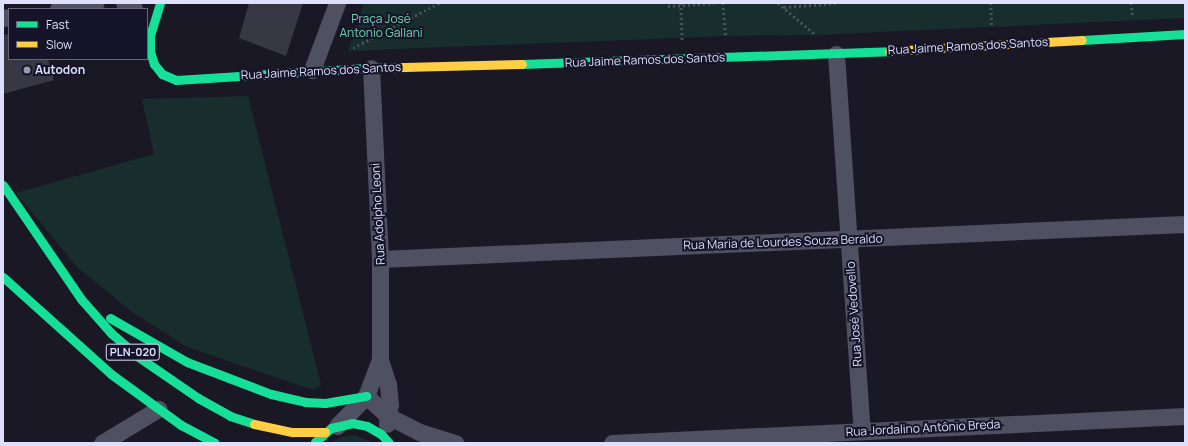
<!DOCTYPE html>
<meta charset="utf-8">
<style>
body{margin:0}
#map{position:relative;width:1188px;height:446px;overflow:hidden;background:#191824;font-family:Manrope,sans-serif}
div>[style]{position:absolute}
.green>*{inset:0;background:#172e2c}
.building>*{inset:0;background:#383744}
.path>*{height:2.5px;margin-top:-1.25px;transform-origin:0;background:repeating-linear-gradient(90deg,#48545d 0 2px,transparent 0 5px)}
.street>*{height:17px;margin:-8.5px;padding:0 8.5px;transform-origin:8.5px;border-radius:8.5px;background:#4f5062}
.fast>*{height:9px;margin:-4.5px;padding:0 4.5px;transform-origin:4.5px;border-radius:4.5px;background:#16e098}
.slow>*{height:9px;margin:-4.5px;padding:0 4.5px;transform-origin:4.5px;border-radius:4.5px;background:#ffcf43}
.dots>*{width:11px;height:11px;translate:-50% -50%;box-sizing:border-box;border:2px solid #151428;border-radius:50%}
span{translate:-50% -50%;white-space:nowrap;text-align:center;line-height:1.15;-webkit-text-stroke:4px #151428;paint-order:stroke}
.shield-label span{padding:1px 3px;background:#151428;border:1px solid;border-radius:3px;-webkit-text-stroke-width:0}
.shield-label{font-size:11px;color:#dedffb;font-weight:700}
.park-label{font-size:12px;color:#72d3af}
.street-label{font-size:12px;color:#dedffb}
.poi-label{font-size:12px;color:#dedffb;font-weight:700}
.left{translate:0 -50%;text-align:left}
.frame{position:absolute;inset:0;border:4px solid #dedffb;pointer-events:none}
.legend{position:absolute;left:8px;top:8px;width:140px;height:52px;box-sizing:border-box;background:#151428;border:1px solid #65657c;margin:0;padding:5px 7px;list-style:none;font-size:12px;color:#dedffb}
.legend li{display:flex;align-items:center;gap:8px;height:20px}
.legend b{width:20px;border:1px solid #65657c}
</style>
<div id="map">
<div class="green">
<i style="clip-path:polygon(364px 3px,1185px 3px,1185px 18px,815px 35px,726px 36px,348px 51px)"></i>
<i style="clip-path:polygon(248px 96px,321px 385px,313px 390px,187px 347px,132px 312px,76px 266px,16px 193px,154px 154px,142px 99px)"></i>
<i style="clip-path:polygon(355px 435px,374px 443px,330px 443px,344px 436px)"></i>
</div>
<div class="building">
<i style="clip-path:polygon(249px 3px,303px 3px,286px 56px,239px 38px)"></i>
<i style="clip-path:polygon(9px 34px,9px 59px,48px 59px,54px 80px,3px 94px,3px 35px)"></i>
</div>
<div class="path">
<i style="left:681px;top:3px;width:37px;rotate:88deg"></i>
<i style="left:723px;top:3px;width:33px;rotate:85deg"></i>
<i style="left:778px;top:3px;width:50px;rotate:40.1deg"></i>
<i style="left:991px;top:3px;width:23px;rotate:88deg"></i>
<i style="left:1131px;top:3px;width:15px;rotate:82deg"></i>
<i style="left:668px;top:6px;width:47px;rotate:-3.7deg"></i>
<i style="left:784px;top:7px;width:55px;rotate:-4.2deg"></i>
<i style="left:353px;top:48px;width:97px;rotate:-27.6deg"></i>
</div>
<div class="street">
<i style="left:124px;top:3px;width:12px;rotate:31deg"></i>
<i style="left:58px;top:9px;width:38px;rotate:-9deg"></i>
<i style="left:3px;top:18px;width:6px;rotate:-9deg"></i>
<i style="left:836px;top:54px;width:378px;rotate:86.1deg"></i>
<i style="left:312px;top:70px;width:72px;rotate:-69.5deg"></i>
<i style="left:380px;top:259px;width:806px;rotate:-2.49deg"></i>
<i style="left:380px;top:360px;width:26px;rotate:72deg"></i>
<i style="left:388px;top:385px;width:19px;rotate:84deg"></i>
<i style="left:390px;top:404px;width:20px;rotate:99deg"></i>
<i style="left:366px;top:396px;width:30px;rotate:42deg"></i>
<i style="left:388px;top:416px;width:35px;rotate:27deg"></i>
<i style="left:419px;top:432px;width:38px;rotate:17deg"></i>
<i style="left:337px;top:426px;width:42px;rotate:-46deg"></i>
<i style="left:366px;top:396px;width:39px;rotate:-69deg"></i>
<i style="left:380px;top:360px;width:101px;rotate:-90deg"></i>
<i style="left:380px;top:259px;width:191px;rotate:-92.7deg"></i>
<i style="left:102px;top:443px;width:66px;rotate:-31.3deg"></i>
<i style="left:612px;top:443px;width:574px;rotate:-2.7deg"></i>
</div>
<div class="fast">
<i style="left:160px;top:3px;width:34px;rotate:107deg"></i>
<i style="left:150px;top:36px;width:15px;rotate:90deg"></i>
<i style="left:150px;top:51px;width:14px;rotate:73deg"></i>
<i style="left:154px;top:64px;width:13px;rotate:51deg"></i>
<i style="left:162px;top:74px;width:15px;rotate:23deg"></i>
<i style="left:176px;top:80px;width:191px;rotate:-3.6deg"></i>
<i style="left:1082px;top:40px;width:103px;rotate:-3.3deg"></i>
<i style="left:522px;top:64px;width:367px;rotate:-2deg"></i>
<i style="left:3px;top:185px;width:138px;rotate:55.6deg"></i>
<i style="left:81px;top:299px;width:45px;rotate:48.6deg"></i>
<i style="left:111px;top:333px;width:35px;rotate:41deg"></i>
<i style="left:137px;top:356px;width:74px;rotate:34.5deg"></i>
<i style="left:198px;top:398px;width:37px;rotate:29deg"></i>
<i style="left:230px;top:416px;width:25px;rotate:18deg"></i>
<i style="left:3px;top:277px;width:145px;rotate:41.9deg"></i>
<i style="left:111px;top:374px;width:87px;rotate:36.1deg"></i>
<i style="left:181px;top:425px;width:38px;rotate:28deg"></i>
<i style="left:110px;top:318px;width:89px;rotate:29.7deg"></i>
<i style="left:187px;top:362px;width:90px;rotate:20.9deg"></i>
<i style="left:271px;top:394px;width:35px;rotate:13deg"></i>
<i style="left:305px;top:402px;width:20px;rotate:3deg"></i>
<i style="left:325px;top:403px;width:42px;rotate:-9.7deg"></i>
<i style="left:315px;top:442px;width:21px;rotate:-41deg"></i>
<i style="left:331px;top:428px;width:22px;rotate:-13deg"></i>
<i style="left:352px;top:423px;width:15px;rotate:11deg"></i>
<i style="left:367px;top:426px;width:16px;rotate:30deg"></i>
<i style="left:381px;top:434px;width:12px;rotate:48deg"></i>
</div>
<div class="slow">
<i style="left:889px;top:51px;width:193px;rotate:-3.3deg"></i>
<i style="left:367px;top:68px;width:155px;rotate:-1.5deg"></i>
<i style="left:254px;top:424px;width:40px;rotate:12deg"></i>
<i style="left:293px;top:432px;width:32px"></i>
</div>
<div class="dots">
<i style="left:27px;top:70px;background:#9999b0"></i>
</div>
<div class="shield-label">
<span style="left:133px;top:352px">PLN-020</span>
</div>
<div class="park-label">
<span style="left:381px;top:26px">Praça José<br>Antonio Gallani</span>
</div>
<div class="street-label">
<span style="left:968px;top:46px;rotate:-3deg">Rua Jaime Ramos dos Santos</span>
<span style="left:645px;top:60px;rotate:-2deg">Rua Jaime Ramos dos Santos</span>
<span style="left:321px;top:71px;rotate:-3deg">Rua Jaime Ramos dos Santos</span>
<span style="left:378px;top:214px;rotate:-93deg">Rua Adolpho Leoni</span>
<span style="left:783px;top:242px;rotate:-2deg">Rua Maria de Lourdes Souza Beraldo</span>
<span style="left:854px;top:314px;rotate:-94deg">Rua José Vedovello</span>
<span style="left:923px;top:428px;rotate:-3deg">Rua Jordalino Antônio Breda</span>
</div>
<div class="poi-label">
<span class="left" style="left:35px;top:70px">Autodon</span>
</div>
<div class="frame"></div>
<ul class="legend">
<li><b style="height:5px;background:#16e098"></b>Fast</li>
<li><b style="height:5px;background:#ffcf43"></b>Slow</li>
</ul>
</div>
